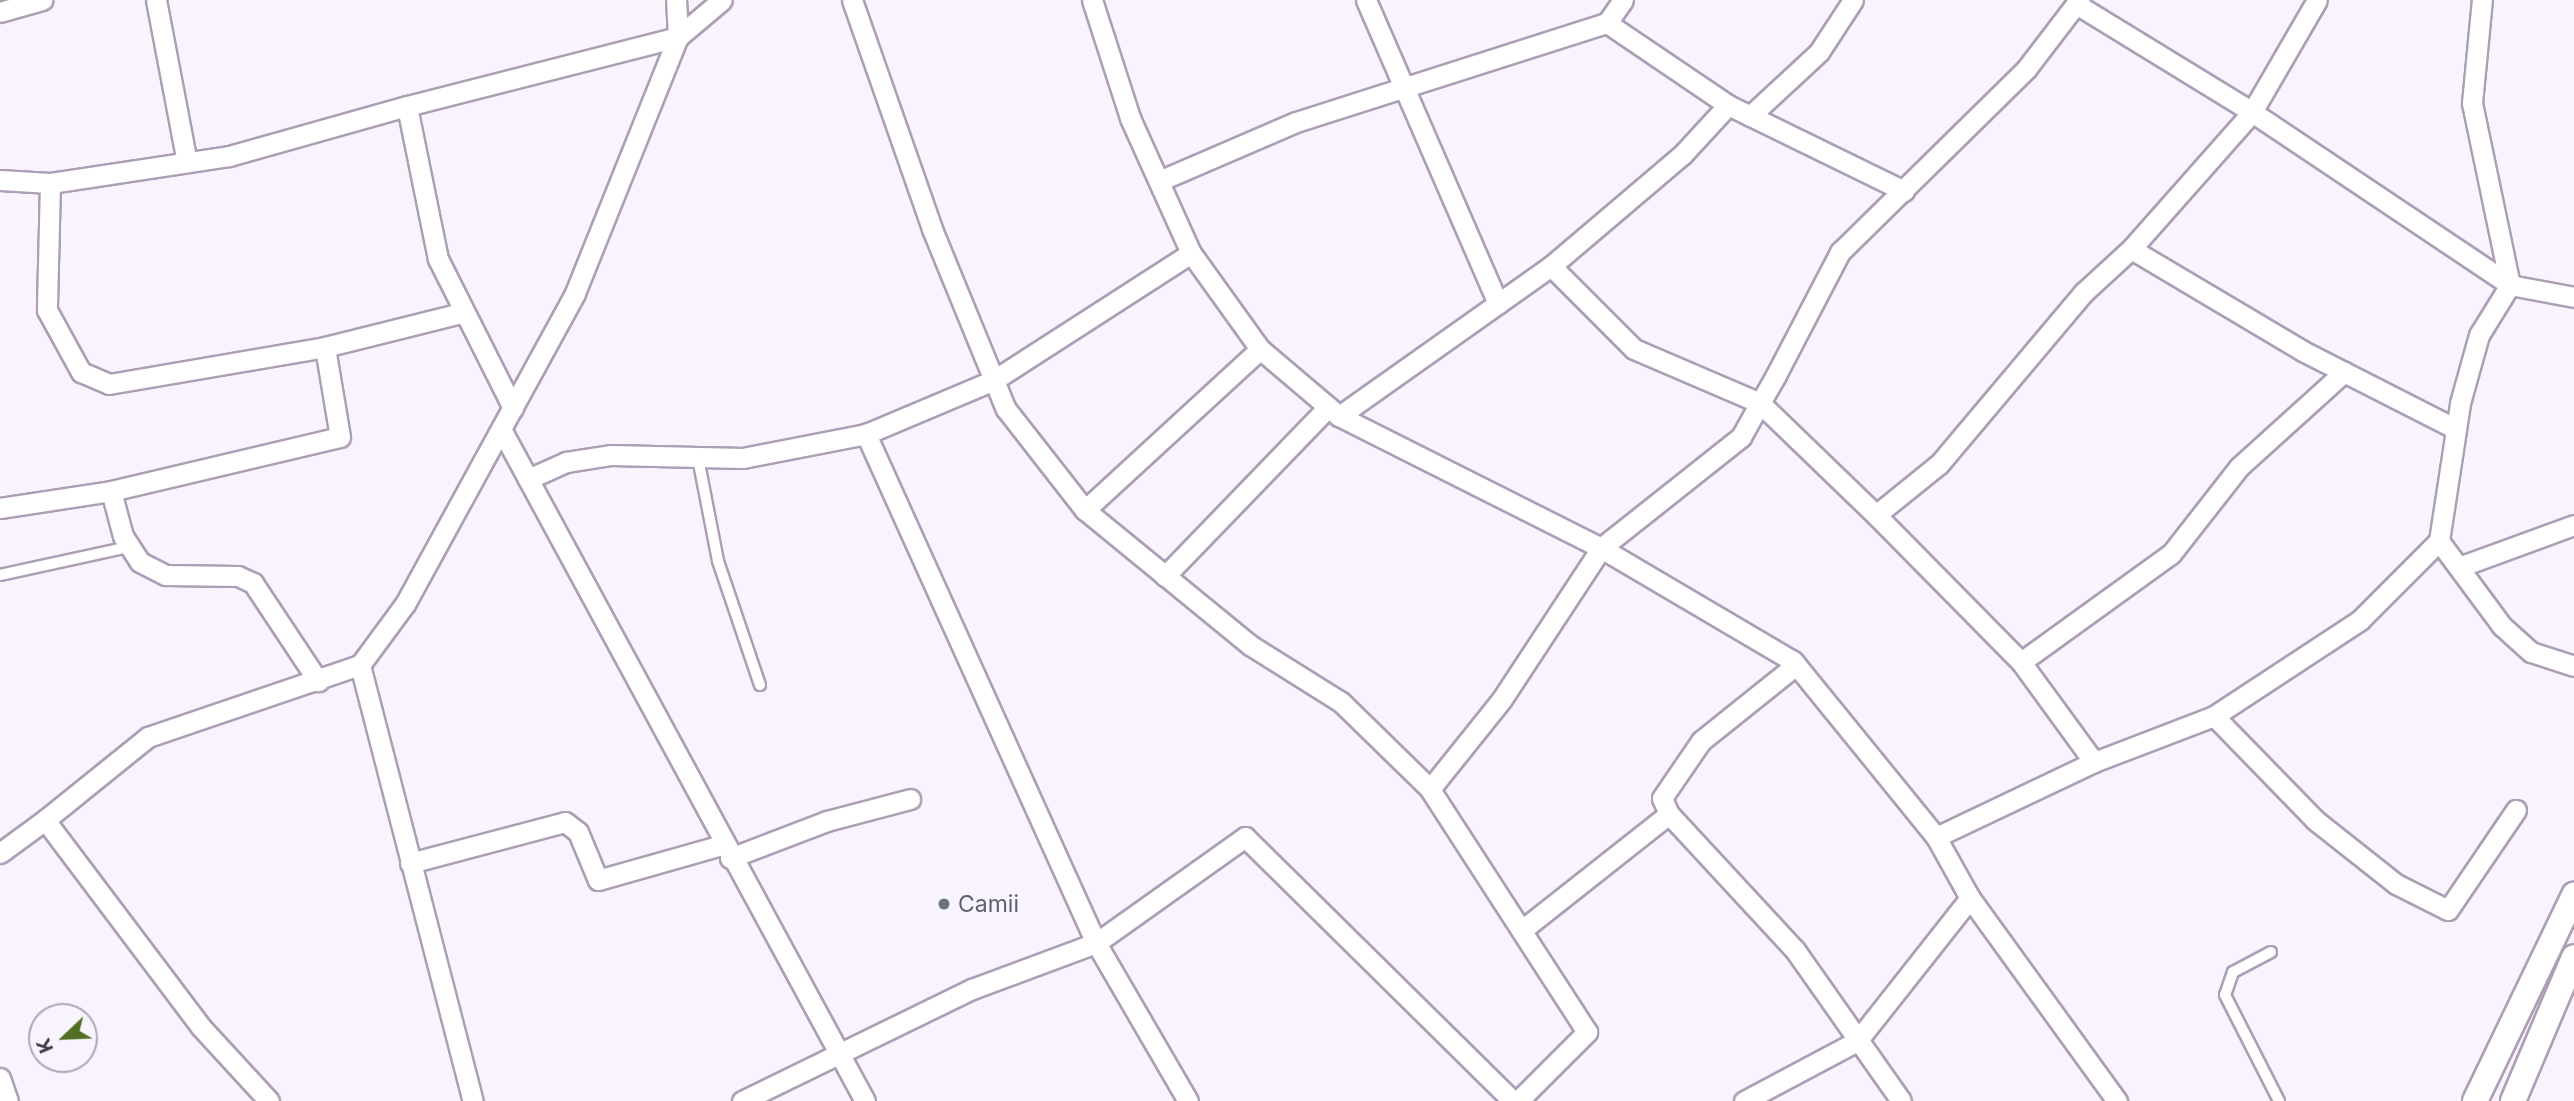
<!DOCTYPE html>
<style>
body{margin:0}
#map{position:relative;width:2574px;height:1101px;overflow:hidden;background:#f9f3fd;font-family:Inter,sans-serif}
div>[style]{position:absolute}
.roads{filter:drop-shadow(2px 0 #ac9eb5) drop-shadow(-2px 0 #ac9eb5) drop-shadow(0 2px #ac9eb5) drop-shadow(0 -2px #ac9eb5)}
.service>*{height:10px;margin:-5px;padding:0 5px;transform-origin:5px;border-radius:5px;background:#fff}
.minor>*{height:19px;margin:-9.5px;padding:0 9.5px;transform-origin:9.5px;border-radius:9.5px;background:#fff}
.tertiary>*{height:24px;margin:-12px;padding:0 12px;transform-origin:12px;border-radius:12px;background:#fff}
.dots>*{width:19px;height:19px;translate:-50% -50%;box-sizing:border-box;border:4px solid #f9f3fd;border-radius:50%}
span{translate:-50% -50%;white-space:nowrap;text-align:center;line-height:1.15;-webkit-text-stroke:5px #f9f3fd;paint-order:stroke}
.worship-label{font-size:23px;color:#5b616d}
.left{translate:0 -50%;text-align:left}
.north{position:absolute;left:28px;top:1003px;width:70px;height:70px;box-sizing:border-box;background:#f9f3fd;border:2px solid #ada7b1;border-radius:50%;rotate:247deg;font-size:19px;font-weight:700;line-height:28px;text-align:center;color:#3b363f}
.north::after{content:'';display:block;margin:auto;width:24px;height:32px;background:#516e22;clip-path:polygon(50% 0,100% 100%,50% 72%,0 100%)}
</style>
<div id="map">
<div class="roads">
<div class="service">
<i style="left:698px;top:458px;width:105px;rotate:79deg"></i>
<i style="left:718px;top:561px;width:131px;rotate:71.3deg"></i>
<i style="left:0;top:575px;width:131px;rotate:-12.3deg"></i>
<i style="left:2271px;top:952px;width:43px;rotate:152.2deg"></i>
<i style="left:2233px;top:972px;width:24px;rotate:109deg"></i>
<i style="left:2225px;top:995px;width:119px;rotate:63deg"></i>
</div>
<div class="minor">
<i style="left:156px;top:0;width:165px;rotate:79.2deg"></i>
<i style="left:852px;top:0;width:243px;rotate:70.7deg"></i>
<i style="left:932px;top:229px;width:163px;rotate:67.7deg"></i>
<i style="left:994px;top:380px;width:234px;rotate:-32.8deg"></i>
<i style="left:1092px;top:0;width:124px;rotate:72.1deg"></i>
<i style="left:1130px;top:118px;width:148px;rotate:65.7deg"></i>
<i style="left:1191px;top:253px;width:118px;rotate:54.3deg"></i>
<i style="left:1260px;top:349px;width:104px;rotate:40.3deg"></i>
<i style="left:1366px;top:0;width:331px;rotate:66.5deg"></i>
<i style="left:1623px;top:0;width:28px;rotate:125deg"></i>
<i style="left:1607px;top:23px;width:146px;rotate:34.1deg"></i>
<i style="left:2076px;top:4px;width:206px;rotate:31.5deg"></i>
<i style="left:2252px;top:112px;width:129px;rotate:-59.9deg"></i>
<i style="left:0;top:12px;width:44px;rotate:-15.9deg"></i>
<i style="left:407px;top:106px;width:185px;rotate:164.3deg"></i>
<i style="left:229px;top:156px;width:181px;rotate:171.4deg"></i>
<i style="left:50px;top:183px;width:127px;rotate:91.4deg"></i>
<i style="left:47px;top:310px;width:71px;rotate:61.3deg"></i>
<i style="left:81px;top:372px;width:30px;rotate:23deg"></i>
<i style="left:109px;top:384px;width:219px;rotate:-9.7deg"></i>
<i style="left:325px;top:347px;width:140px;rotate:-14deg"></i>
<i style="left:1750px;top:116px;width:94px;rotate:-42.8deg"></i>
<i style="left:1819px;top:52px;width:62px;rotate:-56.8deg"></i>
<i style="left:0;top:180px;width:50px;rotate:3.4deg"></i>
<i style="left:1159px;top:181px;width:149px;rotate:-23.3deg"></i>
<i style="left:1296px;top:122px;width:326px;rotate:-17.7deg"></i>
<i style="left:2131px;top:249px;width:64px;rotate:137.5deg"></i>
<i style="left:2084px;top:292px;width:225px;rotate:130.1deg"></i>
<i style="left:1939px;top:464px;width:81px;rotate:141deg"></i>
<i style="left:1876px;top:515px;width:206px;rotate:45.4deg"></i>
<i style="left:2021px;top:662px;width:185px;rotate:-35.8deg"></i>
<i style="left:2171px;top:554px;width:110px;rotate:-52deg"></i>
<i style="left:2239px;top:467px;width:142px;rotate:-42.1deg"></i>
<i style="left:1551px;top:266px;width:172px;rotate:-40.3deg"></i>
<i style="left:1682px;top:155px;width:68px;rotate:-47.4deg"></i>
<i style="left:1728px;top:105px;width:196px;rotate:26deg"></i>
<i style="left:513px;top:408px;width:167px;rotate:-116.7deg"></i>
<i style="left:438px;top:259px;width:156px;rotate:-101.5deg"></i>
<i style="left:407px;top:106px;width:280px;rotate:-14.3deg"></i>
<i style="left:678px;top:37px;width:57px;rotate:-40.1deg"></i>
<i style="left:501px;top:429px;width:764px;rotate:61.56deg"></i>
<i style="left:2456px;top:429px;width:172px;rotate:-153deg"></i>
<i style="left:2303px;top:351px;width:200px;rotate:-149.3deg"></i>
<i style="left:2131px;top:249px;width:183px;rotate:-48.5deg"></i>
<i style="left:2252px;top:112px;width:311px;rotate:33.8deg"></i>
<i style="left:2510px;top:285px;width:186px;rotate:-101.8deg"></i>
<i style="left:2472px;top:103px;width:103px;rotate:-84.5deg"></i>
<i style="left:528px;top:479px;width:42px;rotate:-24.1deg"></i>
<i style="left:566px;top:462px;width:46px;rotate:-8.8deg"></i>
<i style="left:611px;top:455px;width:132px;rotate:1.3deg"></i>
<i style="left:743px;top:458px;width:125px;rotate:-11deg"></i>
<i style="left:111px;top:491px;width:47px;rotate:75.1deg"></i>
<i style="left:123px;top:536px;width:31px;rotate:57deg"></i>
<i style="left:140px;top:562px;width:29px;rotate:27deg"></i>
<i style="left:166px;top:575px;width:72px;rotate:0.8deg"></i>
<i style="left:238px;top:576px;width:17px;rotate:25deg"></i>
<i style="left:253px;top:583px;width:118px;rotate:56.4deg"></i>
<i style="left:0;top:508px;width:112px;rotate:-8.7deg"></i>
<i style="left:111px;top:491px;width:235px;rotate:-13.3deg"></i>
<i style="left:340px;top:437px;width:91px;rotate:-99.5deg"></i>
<i style="left:1085px;top:510px;width:238px;rotate:-42.6deg"></i>
<i style="left:1876px;top:515px;width:161px;rotate:-136deg"></i>
<i style="left:1760px;top:403px;width:137px;rotate:-156.8deg"></i>
<i style="left:1634px;top:349px;width:117px;rotate:-135deg"></i>
<i style="left:1551px;top:266px;width:260px;rotate:144.7deg"></i>
<i style="left:1339px;top:416px;width:293px;rotate:26.7deg"></i>
<i style="left:1601px;top:548px;width:179px;rotate:-38.4deg"></i>
<i style="left:1741px;top:437px;width:39px;rotate:-61deg"></i>
<i style="left:1760px;top:403px;width:32px;rotate:-60deg"></i>
<i style="left:1776px;top:375px;width:139px;rotate:-62.5deg"></i>
<i style="left:1840px;top:252px;width:262px;rotate:-44.5deg"></i>
<i style="left:2027px;top:68px;width:86px;rotate:-52.6deg"></i>
<i style="left:2439px;top:541px;width:106px;rotate:53.5deg"></i>
<i style="left:2502px;top:626px;width:39px;rotate:42deg"></i>
<i style="left:2531px;top:652px;width:45px;rotate:18deg"></i>
<i style="left:2459px;top:567px;width:122px;rotate:-20.1deg"></i>
<i style="left:1165px;top:576px;width:235px;rotate:-46deg"></i>
<i style="left:2021px;top:662px;width:124px;rotate:53.9deg"></i>
<i style="left:360px;top:665px;width:450px;rotate:75.5deg"></i>
<i style="left:2214px;top:716px;width:145px;rotate:45.8deg"></i>
<i style="left:2315px;top:820px;width:103px;rotate:38.3deg"></i>
<i style="left:2396px;top:884px;width:58px;rotate:26.6deg"></i>
<i style="left:2448px;top:910px;width:121px;rotate:-55.8deg"></i>
<i style="left:1669px;top:814px;width:17px;rotate:-114deg"></i>
<i style="left:1662px;top:798px;width:69px;rotate:-55.6deg"></i>
<i style="left:1701px;top:741px;width:122px;rotate:-38.7deg"></i>
<i style="left:1936px;top:837px;width:175px;rotate:-25.4deg"></i>
<i style="left:2094px;top:762px;width:129px;rotate:-21deg"></i>
<i style="left:2214px;top:716px;width:175px;rotate:-33.3deg"></i>
<i style="left:2360px;top:620px;width:112px;rotate:-45deg"></i>
<i style="left:2439px;top:541px;width:140px;rotate:-81.3deg"></i>
<i style="left:2460px;top:403px;width:71px;rotate:-74.4deg"></i>
<i style="left:2479px;top:335px;width:59px;rotate:-58.2deg"></i>
<i style="left:2510px;top:285px;width:65px;rotate:10.6deg"></i>
<i style="left:0;top:853px;width:56px;rotate:-36.3deg"></i>
<i style="left:730px;top:858px;width:104px;rotate:-20.9deg"></i>
<i style="left:827px;top:821px;width:86px;rotate:-14.8deg"></i>
<i style="left:410px;top:863px;width:160px;rotate:-14.8deg"></i>
<i style="left:565px;top:822px;width:16px;rotate:38deg"></i>
<i style="left:578px;top:832px;width:52px;rotate:67.4deg"></i>
<i style="left:598px;top:880px;width:129px;rotate:-15.8deg"></i>
<i style="left:1970px;top:898px;width:251px;rotate:54.1deg"></i>
<i style="left:1522px;top:930px;width:187px;rotate:-38.3deg"></i>
<i style="left:1669px;top:814px;width:185px;rotate:47.2deg"></i>
<i style="left:1795px;top:950px;width:184px;rotate:54.9deg"></i>
<i style="left:0;top:1078px;width:24px;rotate:71deg"></i>
<i style="left:269px;top:1101px;width:100px;rotate:-132.6deg"></i>
<i style="left:201px;top:1027px;width:259px;rotate:-127deg"></i>
<i style="left:45px;top:820px;width:132px;rotate:-38.9deg"></i>
<i style="left:148px;top:737px;width:224px;rotate:-18.8deg"></i>
<i style="left:360px;top:665px;width:76px;rotate:-53.6deg"></i>
<i style="left:405px;top:604px;width:354px;rotate:-61.3deg"></i>
<i style="left:575px;top:293px;width:276px;rotate:-68.1deg"></i>
<i style="left:678px;top:37px;width:37px;rotate:-93deg"></i>
<i style="left:742px;top:1101px;width:256px;rotate:-26deg"></i>
<i style="left:972px;top:989px;width:132px;rotate:-20.4deg"></i>
<i style="left:1096px;top:943px;width:559px;rotate:-114.32deg"></i>
<i style="left:866px;top:434px;width:139px;rotate:-22.9deg"></i>
<i style="left:994px;top:380px;width:31px;rotate:68deg"></i>
<i style="left:1006px;top:409px;width:128px;rotate:52deg"></i>
<i style="left:1085px;top:510px;width:213px;rotate:39.3deg"></i>
<i style="left:1250px;top:645px;width:107px;rotate:32.1deg"></i>
<i style="left:1341px;top:702px;width:124px;rotate:44.3deg"></i>
<i style="left:1188px;top:1101px;width:183px;rotate:-120.2deg"></i>
<i style="left:1096px;top:943px;width:183px;rotate:-35.4deg"></i>
<i style="left:1245px;top:837px;width:376px;rotate:44.6deg"></i>
<i style="left:1518px;top:1101px;width:98px;rotate:-45deg"></i>
<i style="left:1587px;top:1032px;width:289px;rotate:-122.9deg"></i>
<i style="left:1430px;top:789px;width:115px;rotate:-51.3deg"></i>
<i style="left:1502px;top:699px;width:181px;rotate:-56.7deg"></i>
<i style="left:1601px;top:548px;width:223px;rotate:30.5deg"></i>
<i style="left:1793px;top:661px;width:227px;rotate:50.9deg"></i>
<i style="left:1936px;top:837px;width:70px;rotate:60.9deg"></i>
<i style="left:1970px;top:898px;width:182px;rotate:128.3deg"></i>
<i style="left:1857px;top:1041px;width:128px;rotate:152deg"></i>
</div>
<div class="tertiary">
<i style="left:2475px;top:1101px;width:229px;rotate:-64.3deg"></i>
<i style="left:2513px;top:1101px;width:156px;rotate:-67deg"></i>
</div>
</div>
<div class="dots">
<i style="left:944px;top:904px;background:#6b7280"></i>
</div>
<div class="worship-label">
<span class="left" style="left:958px;top:904px">Camii</span>
</div>
<div class="north">K</div>
</div>
